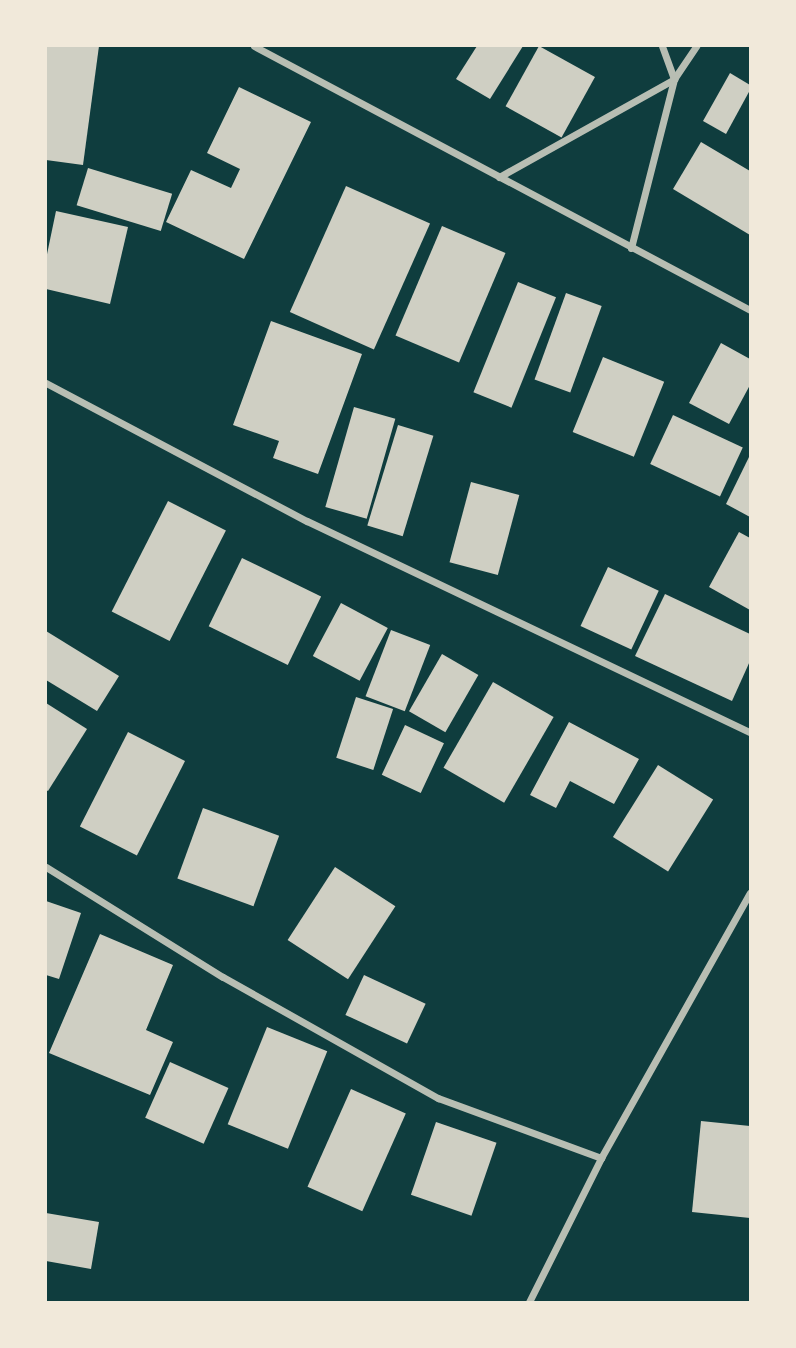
<!DOCTYPE html>
<style>
body{margin:0}
#map{position:relative;width:796px;height:1348px;overflow:hidden;background:#0f3d3e;font-family:"Times New Roman",serif}
div>[style]{position:absolute}
.building>*{inset:0;background:#cfcfc3;transform-origin:0 0}
.minor>*{height:7px;margin:-3.5px;padding:0 3.5px;transform-origin:3.5px;border-radius:3.5px;background:#b8beb3}
span{translate:-50% -50%;white-space:nowrap;text-align:center;line-height:1.15;-webkit-text-stroke:5px #f1e9da;paint-order:stroke}
.frame{position:absolute;inset:0;border:47px solid #f1e9da;pointer-events:none}
</style>
<div id="map">
<div class="building">
<i style="clip-path:polygon(46px 46px,99px 46px,83px 165px,46px 160px)"></i>
<i style="clip-path:polygon(477px 46px,523px 46px,490px 99px,456px 79px)"></i>
<i style="left:539px;top:46px;width:64px;height:69px;rotate:29deg"></i>
<i style="clip-path:polygon(730px 73px,750px 85px,750px 90px,726px 134px,703px 121px)"></i>
<i style="clip-path:polygon(239px 87px,311px 122px,244px 259px,166px 222px,191px 170px,231px 188px,240px 169px,207px 153px)"></i>
<i style="clip-path:polygon(701px 142px,750px 171px,750px 235px,673px 189px)"></i>
<i style="left:88px;top:168px;width:88px;height:39px;rotate:17deg"></i>
<i style="left:346px;top:186px;width:92px;height:138px;rotate:24deg"></i>
<i style="clip-path:polygon(56px 211px,128px 227px,110px 304px,46px 289px,46px 259px)"></i>
<i style="left:442px;top:226px;width:69px;height:119px;rotate:23deg"></i>
<i style="left:518px;top:282px;width:41px;height:119px;rotate:22deg"></i>
<i style="left:566px;top:293px;width:38px;height:92px;rotate:20deg"></i>
<i style="clip-path:polygon(271px 321px,362px 354px,318px 474px,273px 458px,279px 441px,233px 425px)"></i>
<i style="clip-path:polygon(721px 343px,750px 359px,750px 385px,729px 424px,689px 403px)"></i>
<i style="left:603px;top:357px;width:66px;height:81px;rotate:22deg"></i>
<i style="left:354px;top:407px;width:43px;height:104px;rotate:16deg"></i>
<i style="left:673px;top:415px;width:77px;height:54px;rotate:25deg"></i>
<i style="left:398px;top:425px;width:37px;height:105px;rotate:17deg"></i>
<i style="clip-path:polygon(750px 455px,750px 517px,726px 504px)"></i>
<i style="left:471px;top:482px;width:50px;height:83px;rotate:15deg"></i>
<i style="left:168px;top:501px;width:65px;height:124px;rotate:27deg"></i>
<i style="clip-path:polygon(739px 532px,750px 538px,750px 610px,709px 587px)"></i>
<i style="left:242px;top:558px;width:88px;height:76px;rotate:26deg"></i>
<i style="left:608px;top:567px;width:56px;height:65px;rotate:25deg"></i>
<i style="clip-path:polygon(665px 594px,750px 634px,750px 661px,732px 701px,635px 656px)"></i>
<i style="left:341px;top:603px;width:53px;height:60px;rotate:28deg"></i>
<i style="left:391px;top:630px;width:42px;height:71px;rotate:21deg"></i>
<i style="clip-path:polygon(46px 631px,119px 676px,97px 711px,46px 680px)"></i>
<i style="left:442px;top:654px;width:42px;height:66px;rotate:30deg"></i>
<i style="left:493px;top:682px;width:70px;height:99px;rotate:30deg"></i>
<i style="left:356px;top:697px;width:39px;height:64px;rotate:18deg"></i>
<i style="clip-path:polygon(46px 703px,87px 729px,48px 791px,46px 790px)"></i>
<i style="clip-path:polygon(569px 722px,639px 759px,614px 804px,570px 781px,556px 808px,530px 795px)"></i>
<i style="left:405px;top:725px;width:43px;height:55px;rotate:25deg"></i>
<i style="left:128px;top:732px;width:64px;height:106px;rotate:27deg"></i>
<i style="left:658px;top:765px;width:65px;height:85px;rotate:32deg"></i>
<i style="left:203px;top:808px;width:81px;height:75px;rotate:20deg"></i>
<i style="left:335px;top:867px;width:72px;height:87px;rotate:33deg"></i>
<i style="clip-path:polygon(46px 901px,81px 913px,59px 979px,46px 975px)"></i>
<i style="clip-path:polygon(100px 934px,173px 965px,146px 1030px,173px 1042px,150px 1095px,49px 1053px)"></i>
<i style="left:364px;top:975px;width:68px;height:44px;rotate:25deg"></i>
<i style="left:267px;top:1027px;width:65px;height:105px;rotate:22deg"></i>
<i style="left:170px;top:1062px;width:64px;height:61px;rotate:24deg"></i>
<i style="left:351px;top:1089px;width:60px;height:107px;rotate:24deg"></i>
<i style="clip-path:polygon(701px 1121px,750px 1126px,750px 1218px,692px 1212px)"></i>
<i style="left:436px;top:1122px;width:64px;height:77px;rotate:19deg"></i>
<i style="clip-path:polygon(46px 1213px,99px 1222px,91px 1269px,46px 1261px)"></i>
</div>
<div class="minor">
<i style="left:254px;top:46px;width:562px;rotate:28.02deg"></i>
<i style="left:499px;top:177px;width:201px;rotate:-29.2deg"></i>
<i style="left:674px;top:79px;width:35px;rotate:-110deg"></i>
<i style="left:631px;top:248px;width:174px;rotate:-75.7deg"></i>
<i style="left:674px;top:79px;width:40px;rotate:-56deg"></i>
<i style="left:46px;top:383px;width:295px;rotate:27.9deg"></i>
<i style="left:307px;top:521px;width:491px;rotate:25.5deg"></i>
<i style="left:46px;top:867px;width:208px;rotate:31.9deg"></i>
<i style="left:223px;top:977px;width:247px;rotate:29.4deg"></i>
<i style="left:438px;top:1098px;width:174px;rotate:20.2deg"></i>
<i style="left:529px;top:1302px;width:161px;rotate:-63.4deg"></i>
<i style="left:601px;top:1158px;width:304px;rotate:-60.7deg"></i>
</div>
<div class="frame"></div>
</div>
